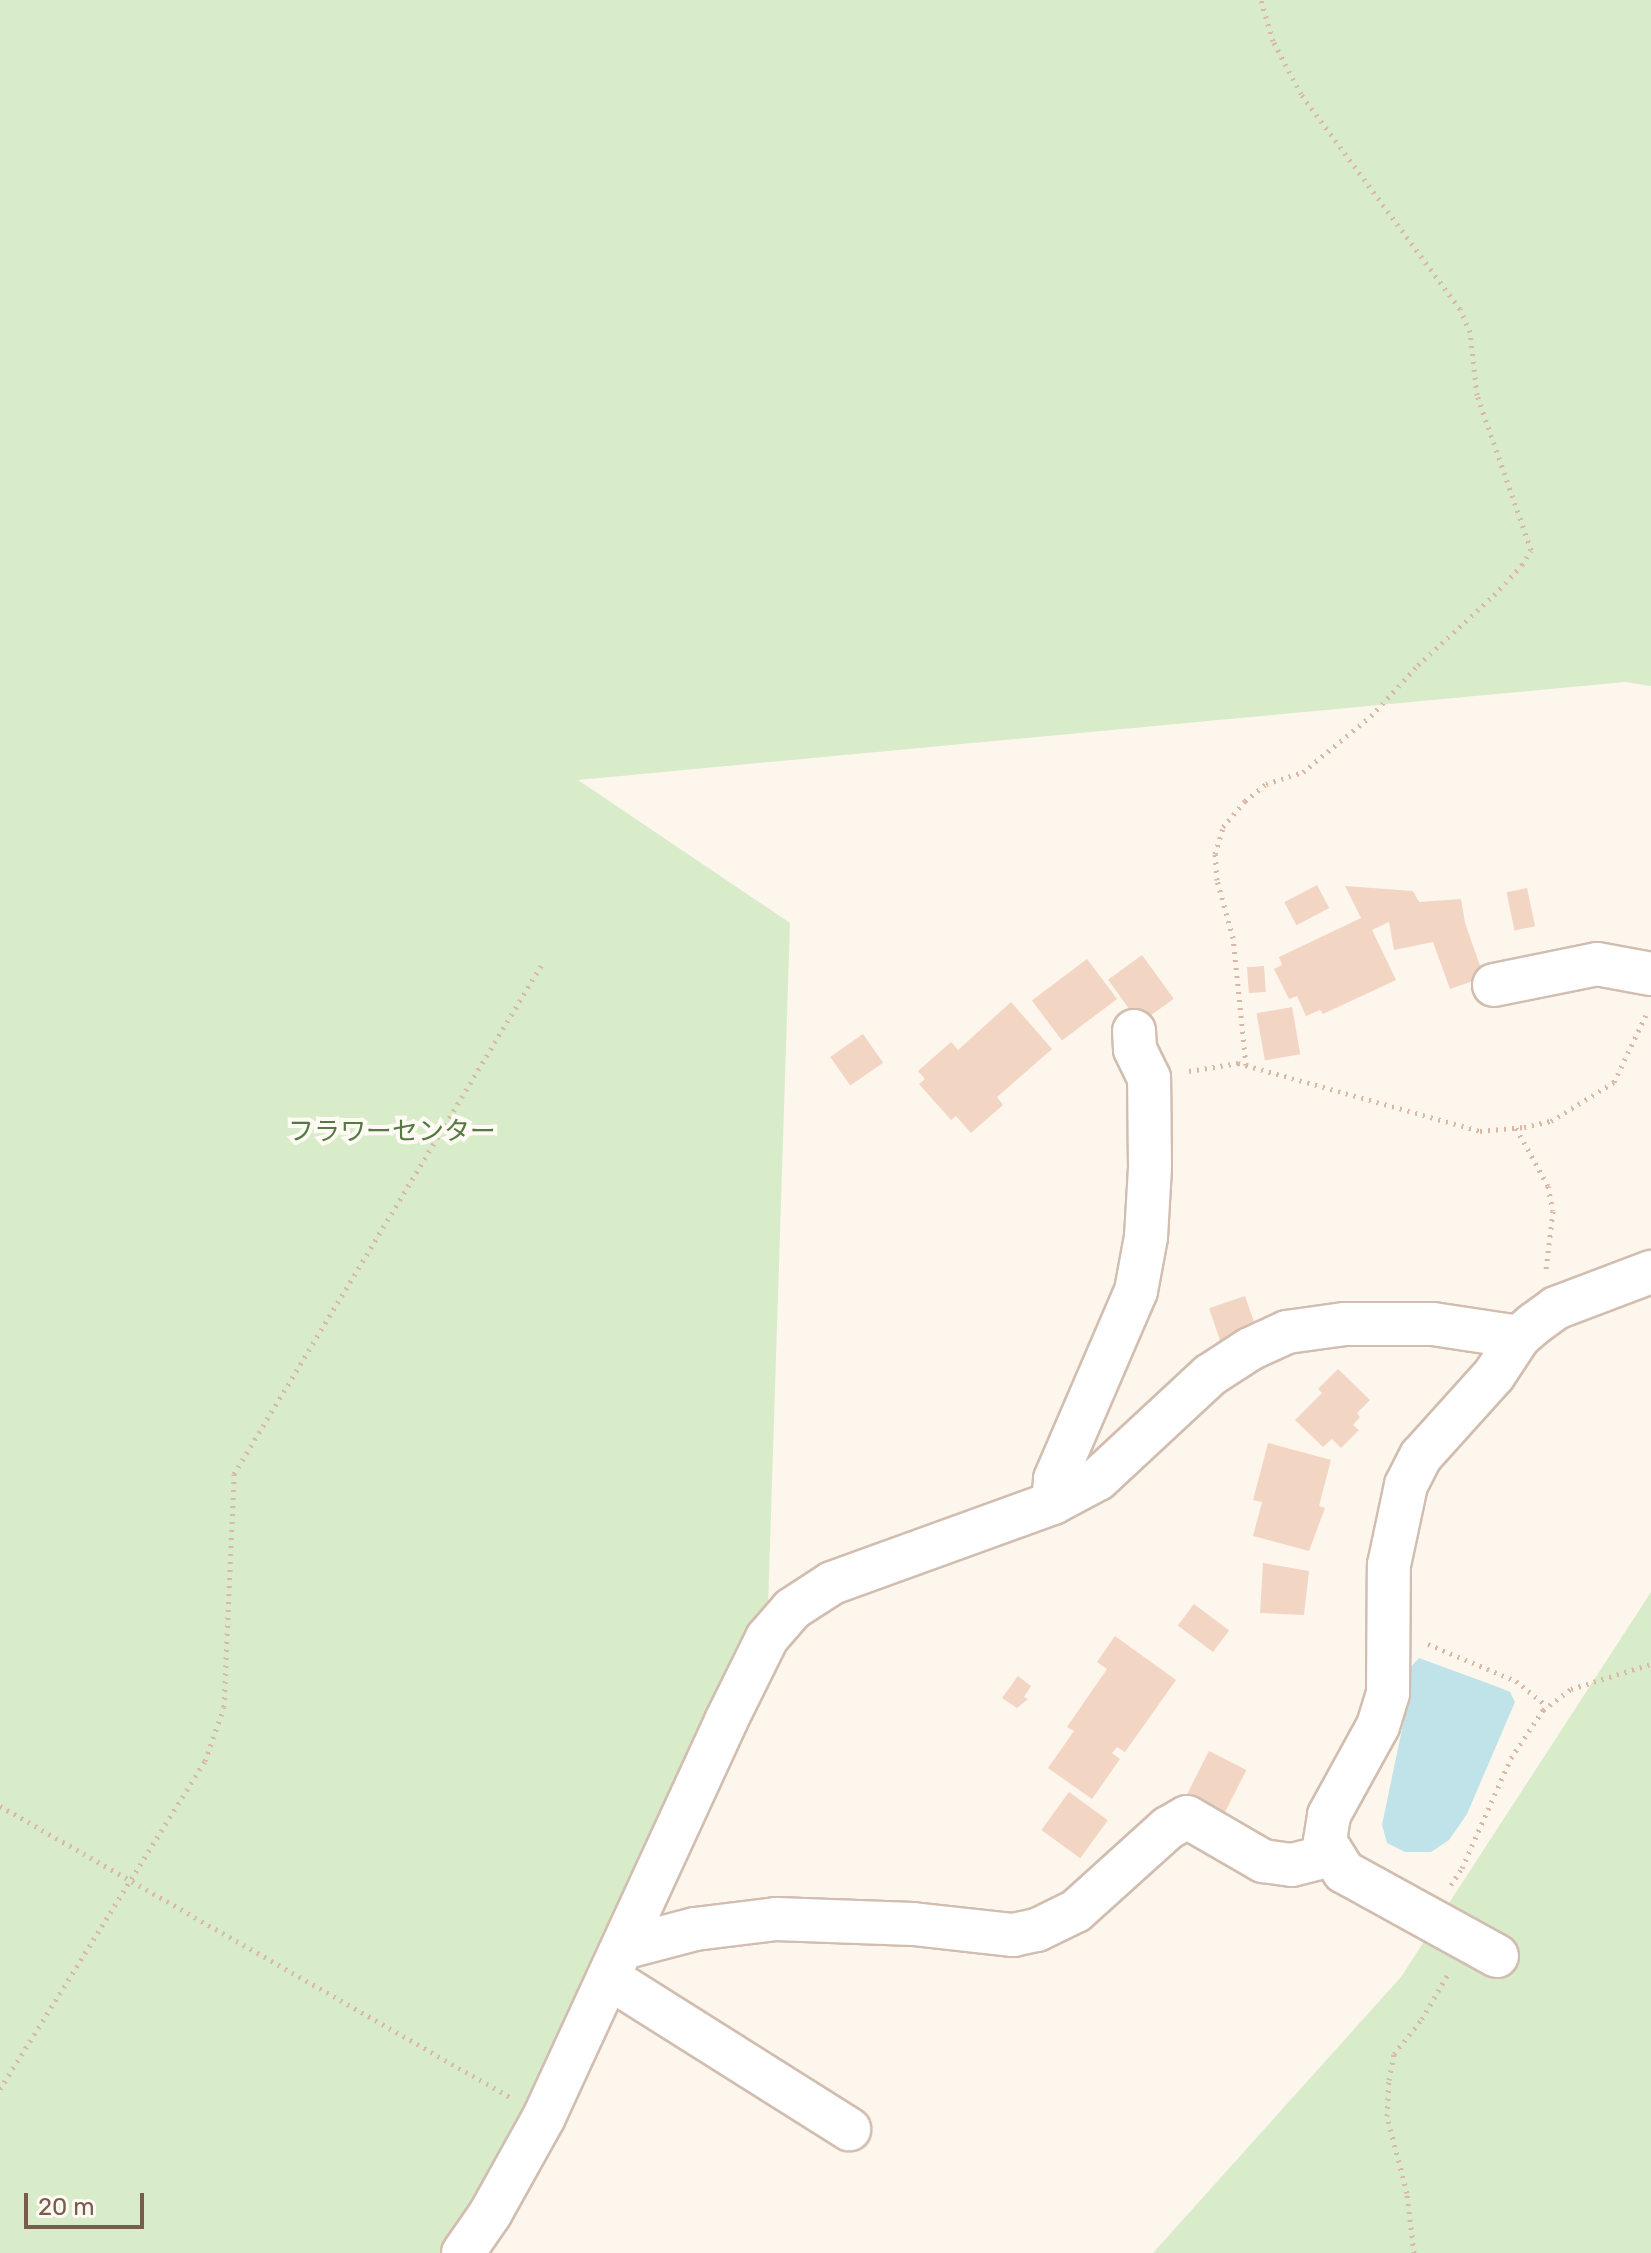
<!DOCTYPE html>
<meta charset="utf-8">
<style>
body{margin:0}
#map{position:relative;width:1651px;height:2253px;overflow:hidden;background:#fdf6ec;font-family:Rubik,"Noto Sans JP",sans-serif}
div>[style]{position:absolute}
.green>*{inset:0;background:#d8ecc9}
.water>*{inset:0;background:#bfe3e8}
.building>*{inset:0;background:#f3d5c3;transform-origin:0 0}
.path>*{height:5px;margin-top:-2.5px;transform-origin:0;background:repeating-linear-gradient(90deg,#d9b8a5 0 2px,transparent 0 8px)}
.roads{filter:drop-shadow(2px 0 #d1beb0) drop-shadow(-2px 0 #d1beb0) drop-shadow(0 2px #d1beb0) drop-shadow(0 -2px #d1beb0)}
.minor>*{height:42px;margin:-21px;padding:0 21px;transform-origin:21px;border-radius:21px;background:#fff}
span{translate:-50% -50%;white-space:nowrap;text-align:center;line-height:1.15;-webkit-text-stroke:8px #fffaf3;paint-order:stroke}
.park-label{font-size:26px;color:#537a41}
.scale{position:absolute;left:24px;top:2193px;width:120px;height:36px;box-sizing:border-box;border:4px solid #7a5c4d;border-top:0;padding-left:10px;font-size:24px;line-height:28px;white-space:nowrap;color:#7a5c4d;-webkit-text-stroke:6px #fffaf3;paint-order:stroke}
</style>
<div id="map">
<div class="green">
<i style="clip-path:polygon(0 0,1651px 0,1651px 686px,1625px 682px,578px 780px,790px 923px,767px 1638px,463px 2253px,0 2253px)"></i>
<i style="clip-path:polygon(1651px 1592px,1651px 2253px,1153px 2253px,1401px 1977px)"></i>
</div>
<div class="water">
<i style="clip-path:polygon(1419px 1658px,1498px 1687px,1510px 1692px,1515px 1702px,1467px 1814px,1449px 1840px,1431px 1852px,1405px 1852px,1387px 1843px,1382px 1825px,1406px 1710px,1409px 1669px)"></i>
</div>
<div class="building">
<i style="left:1317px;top:885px;width:26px;height:37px;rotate:62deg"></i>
<i style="clip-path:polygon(1345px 886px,1413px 891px,1419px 902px,1461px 899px,1465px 923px,1484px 977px,1450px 989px,1433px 942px,1394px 950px,1389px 922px,1372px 930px,1396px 980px,1323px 1014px,1320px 1010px,1306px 1016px,1297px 996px,1289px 999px,1274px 969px,1282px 965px,1279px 957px,1361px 918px)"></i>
<i style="left:1527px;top:888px;width:39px;height:21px;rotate:78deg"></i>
<i style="left:1142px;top:955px;width:54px;height:42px;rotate:54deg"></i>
<i style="left:1087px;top:959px;width:50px;height:69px;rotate:53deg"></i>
<i style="left:1264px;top:966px;width:26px;height:17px;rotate:86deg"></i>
<i style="clip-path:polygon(1011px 1002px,1052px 1049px,997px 1097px,1003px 1105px,971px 1133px,956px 1116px,951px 1120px,919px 1084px,925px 1079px,918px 1071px,951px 1042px,958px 1050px)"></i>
<i style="left:1292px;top:1007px;width:48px;height:36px;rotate:80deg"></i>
<i style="left:863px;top:1034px;width:35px;height:40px;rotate:55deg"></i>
<i style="left:1245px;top:1296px;width:36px;height:38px;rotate:71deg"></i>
<i style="clip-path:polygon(1338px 1369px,1370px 1400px,1357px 1413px,1360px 1417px,1353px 1425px,1359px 1430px,1341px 1448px,1332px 1439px,1323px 1447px,1295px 1420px,1322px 1393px,1318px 1389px)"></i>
<i style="clip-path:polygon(1268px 1443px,1331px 1460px,1319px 1506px,1325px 1508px,1309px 1551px,1253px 1536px,1262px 1502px,1253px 1500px)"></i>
<i style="clip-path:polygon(1263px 1563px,1309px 1571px,1304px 1615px,1260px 1613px)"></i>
<i style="left:1194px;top:1604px;width:44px;height:27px;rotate:37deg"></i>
<i style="clip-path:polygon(1115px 1636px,1176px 1680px,1125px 1752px,1117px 1747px,1112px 1753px,1120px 1759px,1092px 1799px,1048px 1768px,1074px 1731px,1067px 1727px,1107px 1669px,1097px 1662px)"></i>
<i style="clip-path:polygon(1018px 1676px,1031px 1686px,1024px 1697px,1028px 1699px,1017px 1708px,1002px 1698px)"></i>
<i style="left:1209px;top:1751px;width:42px;height:58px;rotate:27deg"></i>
<i style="left:1069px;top:1792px;width:48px;height:47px;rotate:36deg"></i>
</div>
<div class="path">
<i style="left:1246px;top:1065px;width:128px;rotate:-95.8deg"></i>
<i style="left:1233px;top:938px;width:60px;rotate:-105.4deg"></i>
<i style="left:1217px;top:880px;width:26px;rotate:-94deg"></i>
<i style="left:1215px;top:854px;width:28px;rotate:-73deg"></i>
<i style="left:1223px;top:827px;width:34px;rotate:-50deg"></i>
<i style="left:1245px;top:801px;width:27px;rotate:-39deg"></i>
<i style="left:1266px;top:784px;width:39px;rotate:-18deg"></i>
<i style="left:1303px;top:772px;width:88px;rotate:-39.5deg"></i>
<i style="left:1371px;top:716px;width:69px;rotate:-47.3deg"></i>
<i style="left:1418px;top:665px;width:103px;rotate:-42.6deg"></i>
<i style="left:1494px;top:595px;width:41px;rotate:-47deg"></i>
<i style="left:1522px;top:565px;width:17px;rotate:-59deg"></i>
<i style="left:1531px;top:550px;width:164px;rotate:-109.2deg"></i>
<i style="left:1477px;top:395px;width:63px;rotate:-96.3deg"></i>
<i style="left:1470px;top:332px;width:25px;rotate:-113deg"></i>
<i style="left:1460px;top:309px;width:267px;rotate:-126.5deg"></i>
<i style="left:1301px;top:94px;width:60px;rotate:-117.8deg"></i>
<i style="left:1273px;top:41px;width:43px;rotate:-106.3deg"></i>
<i style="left:1189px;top:1071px;width:50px;rotate:-9.3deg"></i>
<i style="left:1238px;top:1063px;width:251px;rotate:15.7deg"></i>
<i style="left:1480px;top:1131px;width:44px;rotate:-5.2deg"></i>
<i style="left:1524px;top:1127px;width:28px;rotate:-13deg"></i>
<i style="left:1551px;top:1121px;width:74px;rotate:-31.8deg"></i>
<i style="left:1614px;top:1082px;width:74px;rotate:-64.5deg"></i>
<i style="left:1516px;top:1128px;width:66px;rotate:61.1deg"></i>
<i style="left:1548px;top:1186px;width:25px;rotate:79deg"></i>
<i style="left:1553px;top:1211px;width:59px;rotate:96.8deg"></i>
<i style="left:1428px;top:1644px;width:95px;rotate:22.8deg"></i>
<i style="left:1516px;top:1681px;width:40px;rotate:39deg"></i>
<i style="left:0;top:1806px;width:587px;rotate:29.71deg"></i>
<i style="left:1451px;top:1885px;width:20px;rotate:-57deg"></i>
<i style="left:1462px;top:1868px;width:120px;rotate:-66deg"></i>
<i style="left:1511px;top:1758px;width:58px;rotate:-56.3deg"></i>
<i style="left:1543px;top:1710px;width:35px;rotate:-37deg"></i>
<i style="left:1571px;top:1689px;width:84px;rotate:-17.4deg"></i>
<i style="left:0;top:2089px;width:387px;rotate:-58deg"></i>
<i style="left:205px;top:1761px;width:57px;rotate:-70.6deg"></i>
<i style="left:224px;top:1707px;width:233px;rotate:-87.5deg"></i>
<i style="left:234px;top:1474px;width:599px;rotate:-58.86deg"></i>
<i style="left:1414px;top:2253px;width:60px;rotate:-96.7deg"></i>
<i style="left:1407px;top:2193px;width:80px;rotate:-104.6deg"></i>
<i style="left:1387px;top:2116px;width:36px;rotate:-87deg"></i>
<i style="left:1389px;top:2080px;width:26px;rotate:-79deg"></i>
<i style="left:1394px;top:2054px;width:45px;rotate:-51.3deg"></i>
<i style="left:1422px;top:2019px;width:52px;rotate:-60deg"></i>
</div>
<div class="roads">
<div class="minor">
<i style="left:1494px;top:985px;width:105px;rotate:-11.5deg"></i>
<i style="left:1597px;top:964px;width:55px;rotate:10.5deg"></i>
<i style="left:1053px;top:1503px;width:24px;rotate:-85deg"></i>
<i style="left:1055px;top:1479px;width:205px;rotate:-66.7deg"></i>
<i style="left:1136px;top:1291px;width:55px;rotate:-79.5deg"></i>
<i style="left:1146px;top:1237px;width:70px;rotate:-86.7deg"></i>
<i style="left:1150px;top:1167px;width:89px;rotate:-90.6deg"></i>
<i style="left:1149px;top:1078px;width:32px;rotate:-116deg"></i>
<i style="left:1135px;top:1049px;width:18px;rotate:-93deg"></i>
<i style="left:623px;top:1948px;width:74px;rotate:-14.8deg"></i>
<i style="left:695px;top:1929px;width:82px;rotate:-7deg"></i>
<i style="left:776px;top:1919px;width:137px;rotate:2.1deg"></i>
<i style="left:913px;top:1924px;width:101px;rotate:6.3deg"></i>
<i style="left:1013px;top:1935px;width:25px;rotate:-12deg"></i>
<i style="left:1037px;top:1930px;width:43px;rotate:-26deg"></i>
<i style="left:1076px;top:1911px;width:124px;rotate:-42.1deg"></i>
<i style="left:1168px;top:1828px;width:22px;rotate:-30deg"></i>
<i style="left:1187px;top:1817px;width:88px;rotate:30.1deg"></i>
<i style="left:1263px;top:1861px;width:29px;rotate:8deg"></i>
<i style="left:1292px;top:1865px;width:40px;rotate:-14.4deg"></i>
<i style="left:1497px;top:1956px;width:175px;rotate:-151.2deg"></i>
<i style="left:1344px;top:1872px;width:36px;rotate:-122deg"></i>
<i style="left:1325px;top:1841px;width:26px;rotate:-81deg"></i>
<i style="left:1329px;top:1815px;width:102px;rotate:-61.2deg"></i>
<i style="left:1378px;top:1726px;width:34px;rotate:-73deg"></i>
<i style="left:1388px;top:1693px;width:128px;rotate:-89.6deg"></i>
<i style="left:1389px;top:1565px;width:82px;rotate:-78deg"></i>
<i style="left:1406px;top:1485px;width:33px;rotate:-63deg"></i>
<i style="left:1421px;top:1456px;width:109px;rotate:-48deg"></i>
<i style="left:1494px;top:1375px;width:45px;rotate:-56.7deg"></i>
<i style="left:1519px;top:1337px;width:20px;rotate:-41deg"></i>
<i style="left:1534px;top:1324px;width:27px;rotate:-36deg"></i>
<i style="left:1556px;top:1308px;width:102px;rotate:-20.8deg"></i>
<i style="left:609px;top:1978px;width:284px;rotate:32.2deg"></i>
<i style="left:463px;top:2253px;width:47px;rotate:-55.3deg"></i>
<i style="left:490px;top:2214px;width:111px;rotate:-60.9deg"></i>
<i style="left:544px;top:2117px;width:436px;rotate:-65.3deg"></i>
<i style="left:726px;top:1721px;width:93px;rotate:-63.7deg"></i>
<i style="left:767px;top:1638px;width:38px;rotate:-49deg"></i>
<i style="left:792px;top:1609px;width:48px;rotate:-33deg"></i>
<i style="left:832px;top:1583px;width:235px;rotate:-19.9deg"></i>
<i style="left:1053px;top:1503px;width:51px;rotate:-28.1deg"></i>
<i style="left:1098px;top:1479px;width:153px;rotate:-42.9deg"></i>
<i style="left:1210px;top:1375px;width:48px;rotate:-33deg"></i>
<i style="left:1250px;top:1349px;width:41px;rotate:-24.7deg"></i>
<i style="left:1287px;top:1332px;width:59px;rotate:-7.9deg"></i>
<i style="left:1345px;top:1324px;width:88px"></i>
<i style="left:1433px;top:1324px;width:87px;rotate:8.6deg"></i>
</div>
</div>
<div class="park-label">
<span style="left:392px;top:1132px">フラワーセンター</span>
</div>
<div class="scale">20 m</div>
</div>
